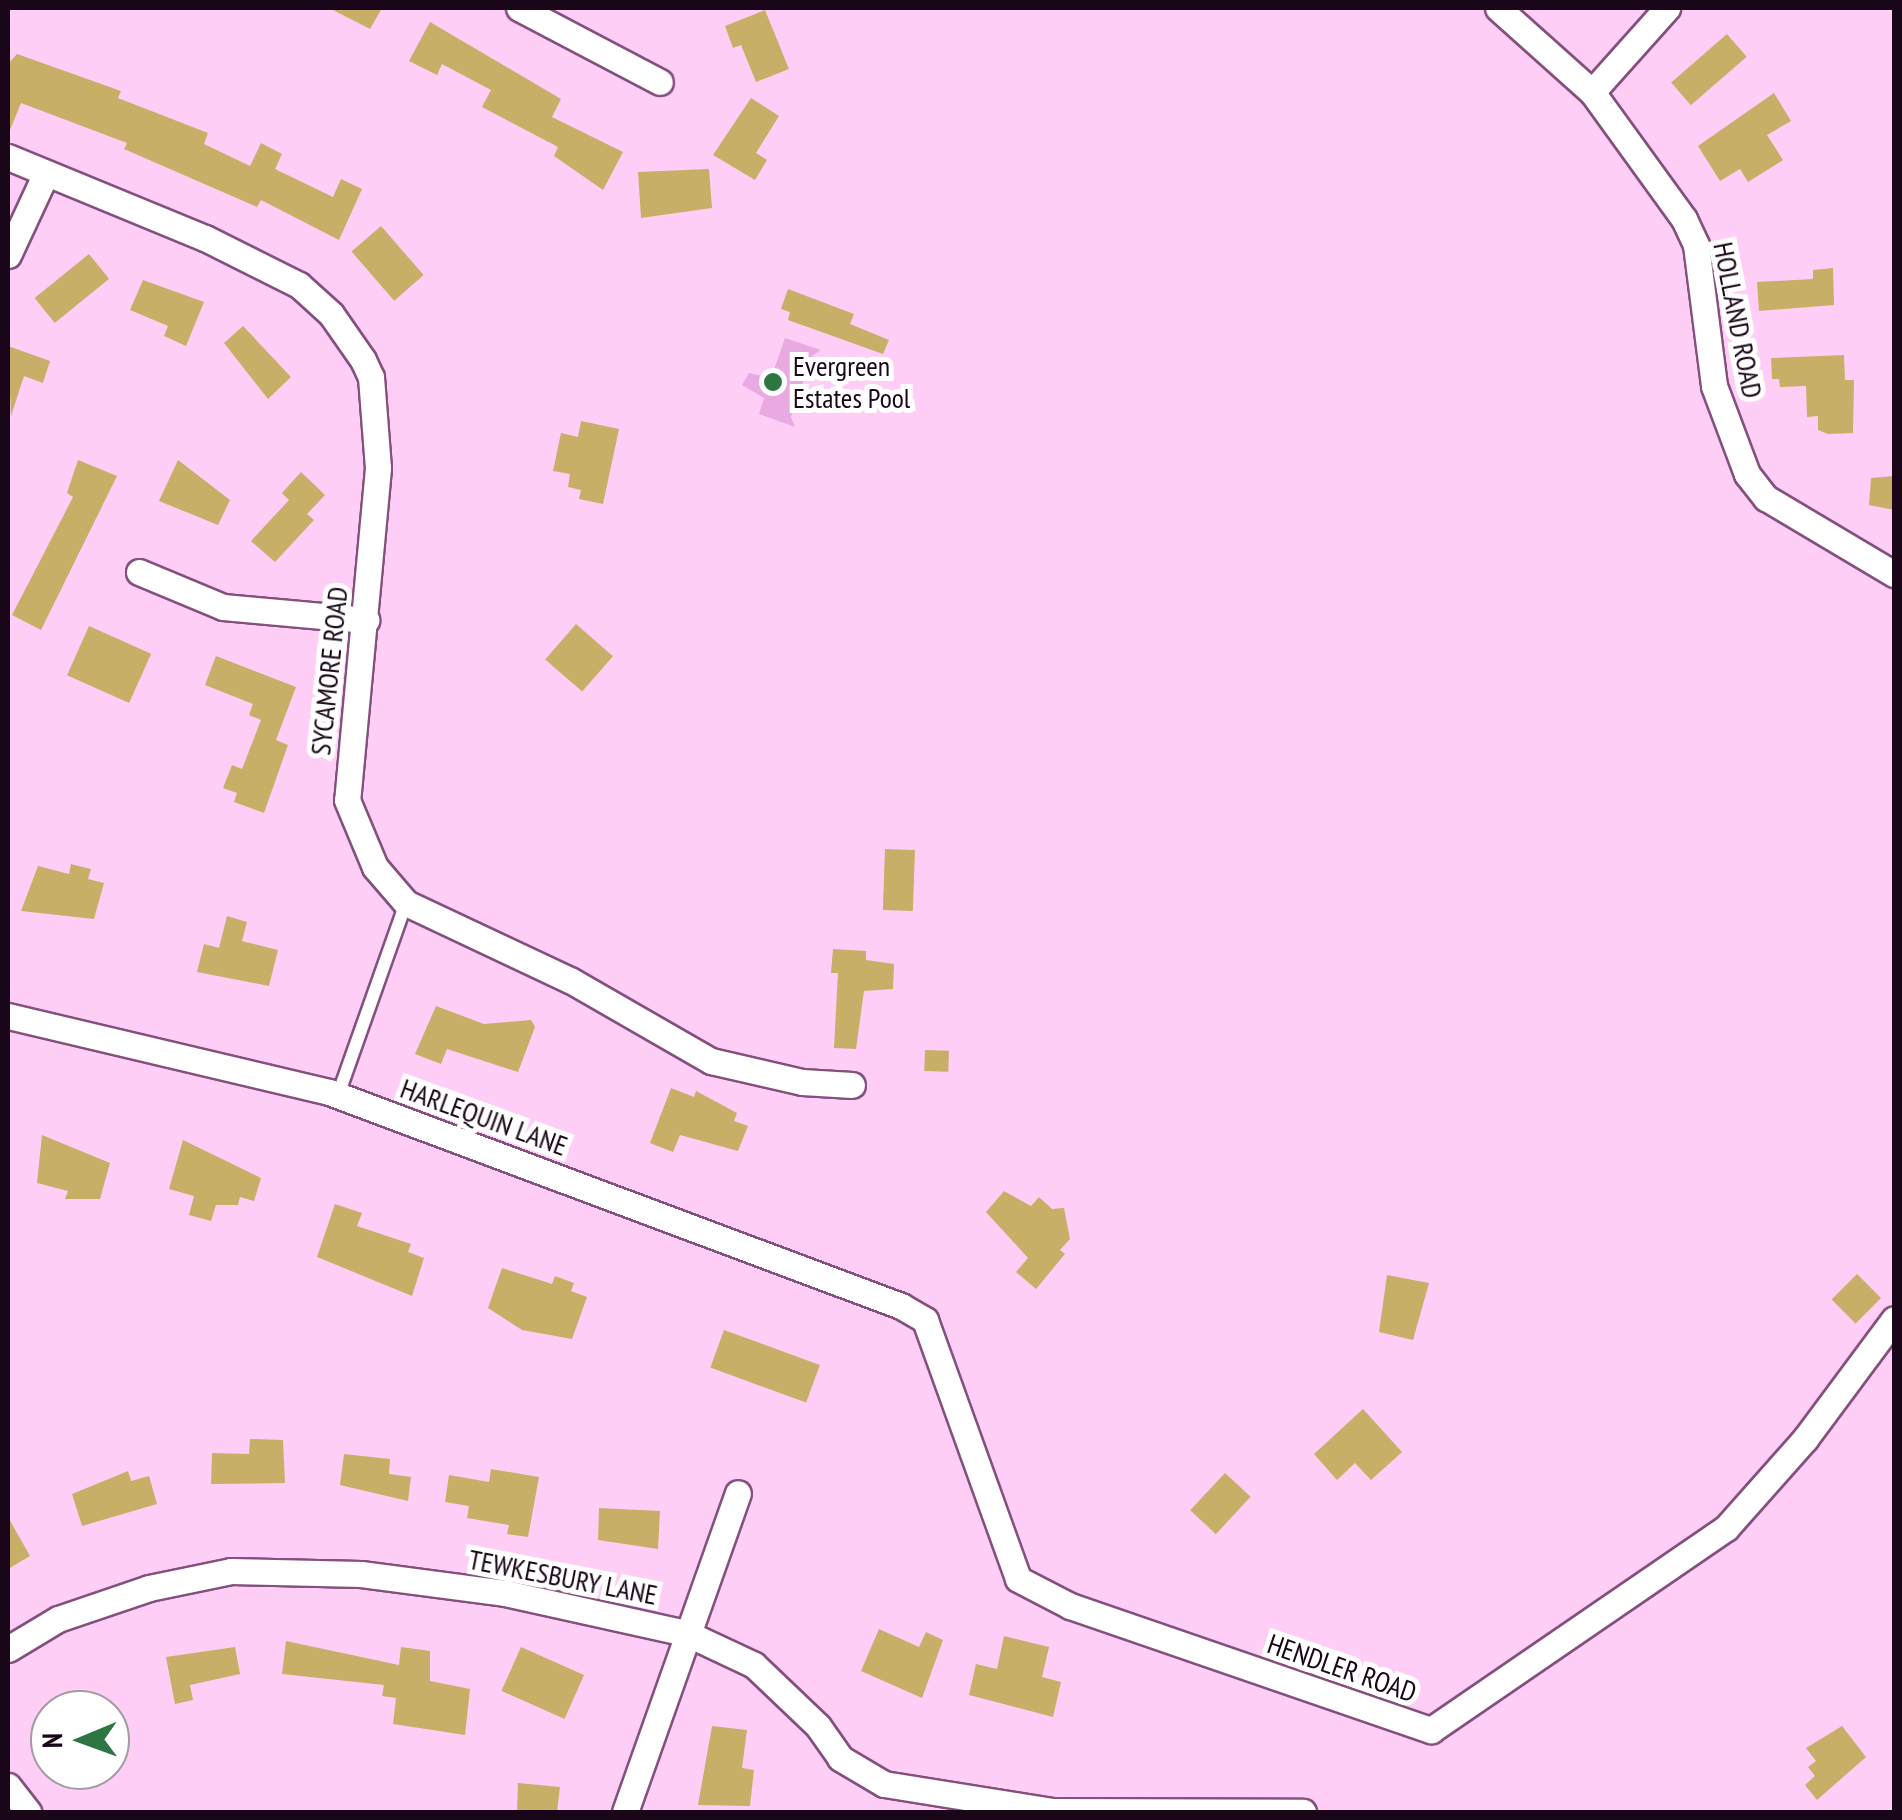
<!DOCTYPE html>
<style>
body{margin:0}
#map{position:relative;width:1902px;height:1820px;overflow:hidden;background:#fecef7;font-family:"PT Sans Narrow",sans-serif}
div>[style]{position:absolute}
.water>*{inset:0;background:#e8aae0}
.building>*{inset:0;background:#c8af67;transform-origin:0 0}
.roads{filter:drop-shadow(2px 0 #84507e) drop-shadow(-2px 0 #84507e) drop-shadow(0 2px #84507e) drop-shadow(0 -2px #84507e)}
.lane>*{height:12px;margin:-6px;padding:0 6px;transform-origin:6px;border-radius:6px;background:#fff}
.street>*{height:25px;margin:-12.5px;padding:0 12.5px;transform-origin:12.5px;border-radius:12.5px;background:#fff}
.dots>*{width:28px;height:28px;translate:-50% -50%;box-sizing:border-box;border:5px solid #fff;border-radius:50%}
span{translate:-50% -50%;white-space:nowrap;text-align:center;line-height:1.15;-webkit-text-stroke:10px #fff;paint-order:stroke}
.street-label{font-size:28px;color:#190618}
.poi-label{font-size:28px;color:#190618}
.left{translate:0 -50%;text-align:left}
.frame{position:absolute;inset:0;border:10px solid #190618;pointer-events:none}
.north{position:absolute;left:30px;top:1690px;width:100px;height:100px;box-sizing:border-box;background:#fff;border:2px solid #a39ba3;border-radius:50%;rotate:269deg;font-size:28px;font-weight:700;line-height:40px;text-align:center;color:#190618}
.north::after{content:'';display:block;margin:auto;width:35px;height:45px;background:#2d7643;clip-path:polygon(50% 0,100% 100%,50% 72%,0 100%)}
</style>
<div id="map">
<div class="water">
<i style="clip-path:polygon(785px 338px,821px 350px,812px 356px,791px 417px,795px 427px,759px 414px,764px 398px,742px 385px,749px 373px,771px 378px)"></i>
</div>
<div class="building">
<i style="clip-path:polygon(329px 8px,382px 8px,370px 29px)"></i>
<i style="clip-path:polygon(765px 10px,789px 69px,756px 82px,741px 45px,733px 48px,725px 26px)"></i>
<i style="clip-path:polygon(430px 22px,561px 99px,552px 117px,623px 152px,603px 190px,554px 156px,558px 147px,482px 107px,491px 90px,442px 64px,437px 75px,409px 61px)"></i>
<i style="left:1727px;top:34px;width:30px;height:74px;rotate:49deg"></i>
<i style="clip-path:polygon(17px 54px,121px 91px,118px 98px,208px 133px,204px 144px,250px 166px,261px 143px,282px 154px,275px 169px,333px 197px,341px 179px,362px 189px,339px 240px,261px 200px,257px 207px,124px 149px,127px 143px,21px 103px,8px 135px,8px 64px)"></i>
<i style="clip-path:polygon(1774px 93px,1791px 121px,1767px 135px,1783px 160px,1748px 182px,1740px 169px,1720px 181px,1698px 146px)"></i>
<i style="clip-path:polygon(751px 98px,779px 116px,756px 153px,767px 160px,755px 180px,713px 155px)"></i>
<i style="clip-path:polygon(709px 169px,712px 208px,641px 218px,638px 172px)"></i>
<i style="left:381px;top:226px;width:65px;height:39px;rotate:49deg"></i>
<i style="left:89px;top:254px;width:32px;height:70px;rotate:51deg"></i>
<i style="clip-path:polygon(1833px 268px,1834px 305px,1759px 311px,1757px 282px,1813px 279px,1813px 270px)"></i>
<i style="clip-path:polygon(143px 280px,204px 302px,186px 346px,164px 336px,168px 326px,130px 310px)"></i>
<i style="clip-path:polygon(788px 289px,854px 314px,850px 324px,889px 340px,883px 354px,788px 320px,790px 312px,781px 309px)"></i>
<i style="clip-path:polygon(243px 326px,291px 377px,268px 399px,224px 343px)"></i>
<i style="clip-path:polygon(8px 346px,50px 361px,43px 383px,24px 376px,11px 416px)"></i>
<i style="clip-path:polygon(1844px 355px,1845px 380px,1854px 380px,1853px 433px,1828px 434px,1818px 430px,1818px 416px,1807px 417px,1806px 386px,1780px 387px,1779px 379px,1772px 379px,1771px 358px)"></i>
<i style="clip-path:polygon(581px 421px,619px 429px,603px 504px,579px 499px,581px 490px,568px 487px,570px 474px,553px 471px,561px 433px,578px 437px)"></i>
<i style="clip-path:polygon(78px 460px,117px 476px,41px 630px,12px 615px,73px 497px,67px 493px)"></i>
<i style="clip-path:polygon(178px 460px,230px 500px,218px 525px,159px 501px)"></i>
<i style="clip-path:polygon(301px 472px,325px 495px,307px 514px,314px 520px,275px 562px,251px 541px,289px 500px,282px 493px)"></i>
<i style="clip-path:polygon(1894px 476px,1894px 510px,1869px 505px,1871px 478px)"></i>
<i style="left:576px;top:624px;width:49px;height:47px;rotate:41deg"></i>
<i style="left:89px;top:626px;width:68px;height:54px;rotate:24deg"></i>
<i style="clip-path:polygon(216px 656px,296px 687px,276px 740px,288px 745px,264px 813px,234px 802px,237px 793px,223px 788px,232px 765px,242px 769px,261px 720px,249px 715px,253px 704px,205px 685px)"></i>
<i style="left:885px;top:849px;width:30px;height:61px;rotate:2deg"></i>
<i style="clip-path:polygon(71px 864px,91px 869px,88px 879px,104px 883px,94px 919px,21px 911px,38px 866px,69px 874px)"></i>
<i style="clip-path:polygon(227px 916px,247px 922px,242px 941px,278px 950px,269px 986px,197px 972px,204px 944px,219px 948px)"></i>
<i style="clip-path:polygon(833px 949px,866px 951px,866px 960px,894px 964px,893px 989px,864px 991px,856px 1049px,834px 1048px,838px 973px,831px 973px)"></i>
<i style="clip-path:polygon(436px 1006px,484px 1024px,531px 1020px,535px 1027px,518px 1072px,447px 1049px,441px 1064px,415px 1054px)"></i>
<i style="left:925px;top:1050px;width:24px;height:21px;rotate:2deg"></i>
<i style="clip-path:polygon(671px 1088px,694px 1097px,696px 1091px,737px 1113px,734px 1121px,748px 1126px,738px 1151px,680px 1135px,673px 1152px,650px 1143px)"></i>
<i style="clip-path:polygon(42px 1135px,110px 1163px,100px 1199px,65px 1199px,68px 1191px,37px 1183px)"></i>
<i style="clip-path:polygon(183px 1140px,261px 1178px,254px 1201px,240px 1197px,238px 1205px,216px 1205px,211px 1221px,189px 1215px,194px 1196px,169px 1189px)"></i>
<i style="clip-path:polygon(1004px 1191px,1031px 1206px,1039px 1197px,1052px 1209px,1064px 1208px,1070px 1239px,1060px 1250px,1065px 1254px,1036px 1289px,1016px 1272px,1028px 1258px,986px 1212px)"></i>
<i style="clip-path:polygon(335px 1204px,362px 1213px,357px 1226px,411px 1244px,408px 1252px,424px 1258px,412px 1296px,317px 1257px)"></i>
<i style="clip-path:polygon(502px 1268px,552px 1284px,555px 1276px,574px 1283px,571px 1291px,587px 1297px,572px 1339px,522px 1330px,488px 1308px)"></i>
<i style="left:1857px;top:1274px;width:34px;height:36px;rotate:45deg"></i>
<i style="clip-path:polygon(1387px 1275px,1429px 1283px,1413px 1340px,1379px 1332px)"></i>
<i style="left:724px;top:1330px;width:102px;height:40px;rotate:20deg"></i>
<i style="clip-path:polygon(1363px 1409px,1402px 1452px,1371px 1480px,1355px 1463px,1337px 1480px,1314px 1454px)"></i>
<i style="clip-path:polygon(250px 1439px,283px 1440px,285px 1483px,211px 1484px,212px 1453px,249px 1454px)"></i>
<i style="clip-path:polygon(344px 1454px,390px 1459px,389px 1474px,411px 1477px,408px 1501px,340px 1485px)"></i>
<i style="clip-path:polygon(491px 1469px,539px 1477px,528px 1537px,507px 1534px,509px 1525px,467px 1518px,469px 1506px,445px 1502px,449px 1475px,489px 1482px)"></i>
<i style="clip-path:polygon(128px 1471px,131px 1481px,149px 1476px,157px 1504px,82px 1526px,72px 1494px)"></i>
<i style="left:1225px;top:1473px;width:35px;height:51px;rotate:43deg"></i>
<i style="clip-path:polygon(599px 1508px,660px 1511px,658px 1549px,598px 1540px)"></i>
<i style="clip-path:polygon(8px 1517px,30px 1556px,8px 1569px)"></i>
<i style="clip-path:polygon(879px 1629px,919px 1647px,926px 1632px,943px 1640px,922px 1698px,861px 1671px)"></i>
<i style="clip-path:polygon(1004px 1636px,1049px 1647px,1042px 1677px,1061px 1682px,1053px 1717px,969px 1695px,976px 1664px,997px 1669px)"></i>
<i style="clip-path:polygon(286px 1641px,399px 1665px,401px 1647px,430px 1651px,430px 1681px,470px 1689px,465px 1735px,393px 1724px,396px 1698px,382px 1696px,384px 1685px,282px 1674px)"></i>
<i style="clip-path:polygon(235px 1647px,240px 1674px,190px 1685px,193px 1700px,175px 1704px,166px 1657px)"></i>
<i style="left:521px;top:1647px;width:69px;height:48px;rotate:24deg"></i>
<i style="clip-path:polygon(712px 1726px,747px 1730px,742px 1768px,754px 1770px,750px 1806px,698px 1805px)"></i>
<i style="clip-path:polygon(1842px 1726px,1866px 1757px,1817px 1800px,1805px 1785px,1815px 1776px,1808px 1767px,1816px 1761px,1806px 1748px)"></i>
<i style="clip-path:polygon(518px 1783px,560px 1787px,557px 1812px,517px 1812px)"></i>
</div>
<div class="roads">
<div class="lane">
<i style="left:338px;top:1095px;width:204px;rotate:-70.5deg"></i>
</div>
<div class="street">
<i style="left:519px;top:8px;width:159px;rotate:27.7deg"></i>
<i style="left:1498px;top:8px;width:126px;rotate:41.8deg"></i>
<i style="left:1592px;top:92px;width:157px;rotate:54.1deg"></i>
<i style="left:1684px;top:219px;width:29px;rotate:65deg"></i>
<i style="left:1696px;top:245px;width:142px;rotate:82.7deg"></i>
<i style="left:1714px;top:386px;width:94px;rotate:69.4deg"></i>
<i style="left:1747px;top:474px;width:31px;rotate:52deg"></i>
<i style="left:1766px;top:498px;width:149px;rotate:30.7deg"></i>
<i style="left:1592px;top:92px;width:113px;rotate:-48.2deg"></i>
<i style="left:8px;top:157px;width:213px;rotate:22.4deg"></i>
<i style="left:205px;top:238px;width:105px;rotate:26.6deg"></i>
<i style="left:299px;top:285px;width:43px;rotate:42.2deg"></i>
<i style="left:331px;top:314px;width:56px;rotate:55.2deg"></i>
<i style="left:363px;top:360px;width:19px;rotate:65deg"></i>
<i style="left:371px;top:377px;width:91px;rotate:85.6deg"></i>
<i style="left:378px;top:468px;width:333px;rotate:95.3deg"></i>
<i style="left:347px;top:800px;width:73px;rotate:67.3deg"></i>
<i style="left:375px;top:867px;width:48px;rotate:49.3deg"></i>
<i style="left:406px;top:903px;width:181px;rotate:25.2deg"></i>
<i style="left:570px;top:980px;width:163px;rotate:29.9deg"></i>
<i style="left:711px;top:1061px;width:93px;rotate:13deg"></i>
<i style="left:802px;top:1082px;width:50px;rotate:3.4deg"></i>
<i style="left:8px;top:255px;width:90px;rotate:-65.1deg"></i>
<i style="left:139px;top:572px;width:91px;rotate:22.6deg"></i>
<i style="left:223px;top:607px;width:144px;rotate:5.2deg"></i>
<i style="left:8px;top:1016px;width:330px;rotate:13.3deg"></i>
<i style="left:329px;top:1092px;width:611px;rotate:20.51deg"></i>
<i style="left:901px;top:1306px;width:28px;rotate:30deg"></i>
<i style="left:925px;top:1320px;width:275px;rotate:70.2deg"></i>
<i style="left:1018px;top:1579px;width:59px;rotate:27.4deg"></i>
<i style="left:1070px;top:1606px;width:382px;rotate:19deg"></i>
<i style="left:1431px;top:1730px;width:358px;rotate:-34.4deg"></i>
<i style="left:1726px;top:1528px;width:119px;rotate:-48.4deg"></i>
<i style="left:1805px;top:1439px;width:149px;rotate:-53.4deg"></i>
<i style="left:8px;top:1649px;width:58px;rotate:-31deg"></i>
<i style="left:58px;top:1619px;width:96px;rotate:-18.8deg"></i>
<i style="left:149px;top:1588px;width:84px;rotate:-11.7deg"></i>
<i style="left:231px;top:1571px;width:130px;rotate:1.3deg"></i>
<i style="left:361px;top:1574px;width:145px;rotate:7.5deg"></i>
<i style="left:505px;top:1593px;width:185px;rotate:12.5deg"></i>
<i style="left:686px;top:1633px;width:75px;rotate:25.2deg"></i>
<i style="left:754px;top:1665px;width:88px;rotate:43.6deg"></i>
<i style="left:818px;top:1726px;width:39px;rotate:55deg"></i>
<i style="left:840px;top:1758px;width:51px;rotate:30.6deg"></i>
<i style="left:884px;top:1784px;width:171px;rotate:9.1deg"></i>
<i style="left:1053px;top:1811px;width:250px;rotate:0.2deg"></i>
<i style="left:8px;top:1786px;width:33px;rotate:52deg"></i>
<i style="left:625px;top:1812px;width:338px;rotate:-70.5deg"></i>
</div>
</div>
<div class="dots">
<i style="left:773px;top:382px;background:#2d7643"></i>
</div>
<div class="street-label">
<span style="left:1738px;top:320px;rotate:79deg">HOLLAND ROAD</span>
<span style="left:329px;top:671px;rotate:-84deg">SYCAMORE ROAD</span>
<span style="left:484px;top:1117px;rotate:20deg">HARLEQUIN LANE</span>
<span style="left:563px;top:1577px;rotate:11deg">TEWKESBURY LANE</span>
<span style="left:1342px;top:1668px;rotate:19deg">HENDLER ROAD</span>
</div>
<div class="poi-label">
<span class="left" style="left:793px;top:382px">Evergreen<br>Estates Pool</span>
</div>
<div class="frame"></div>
<div class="north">N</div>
</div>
